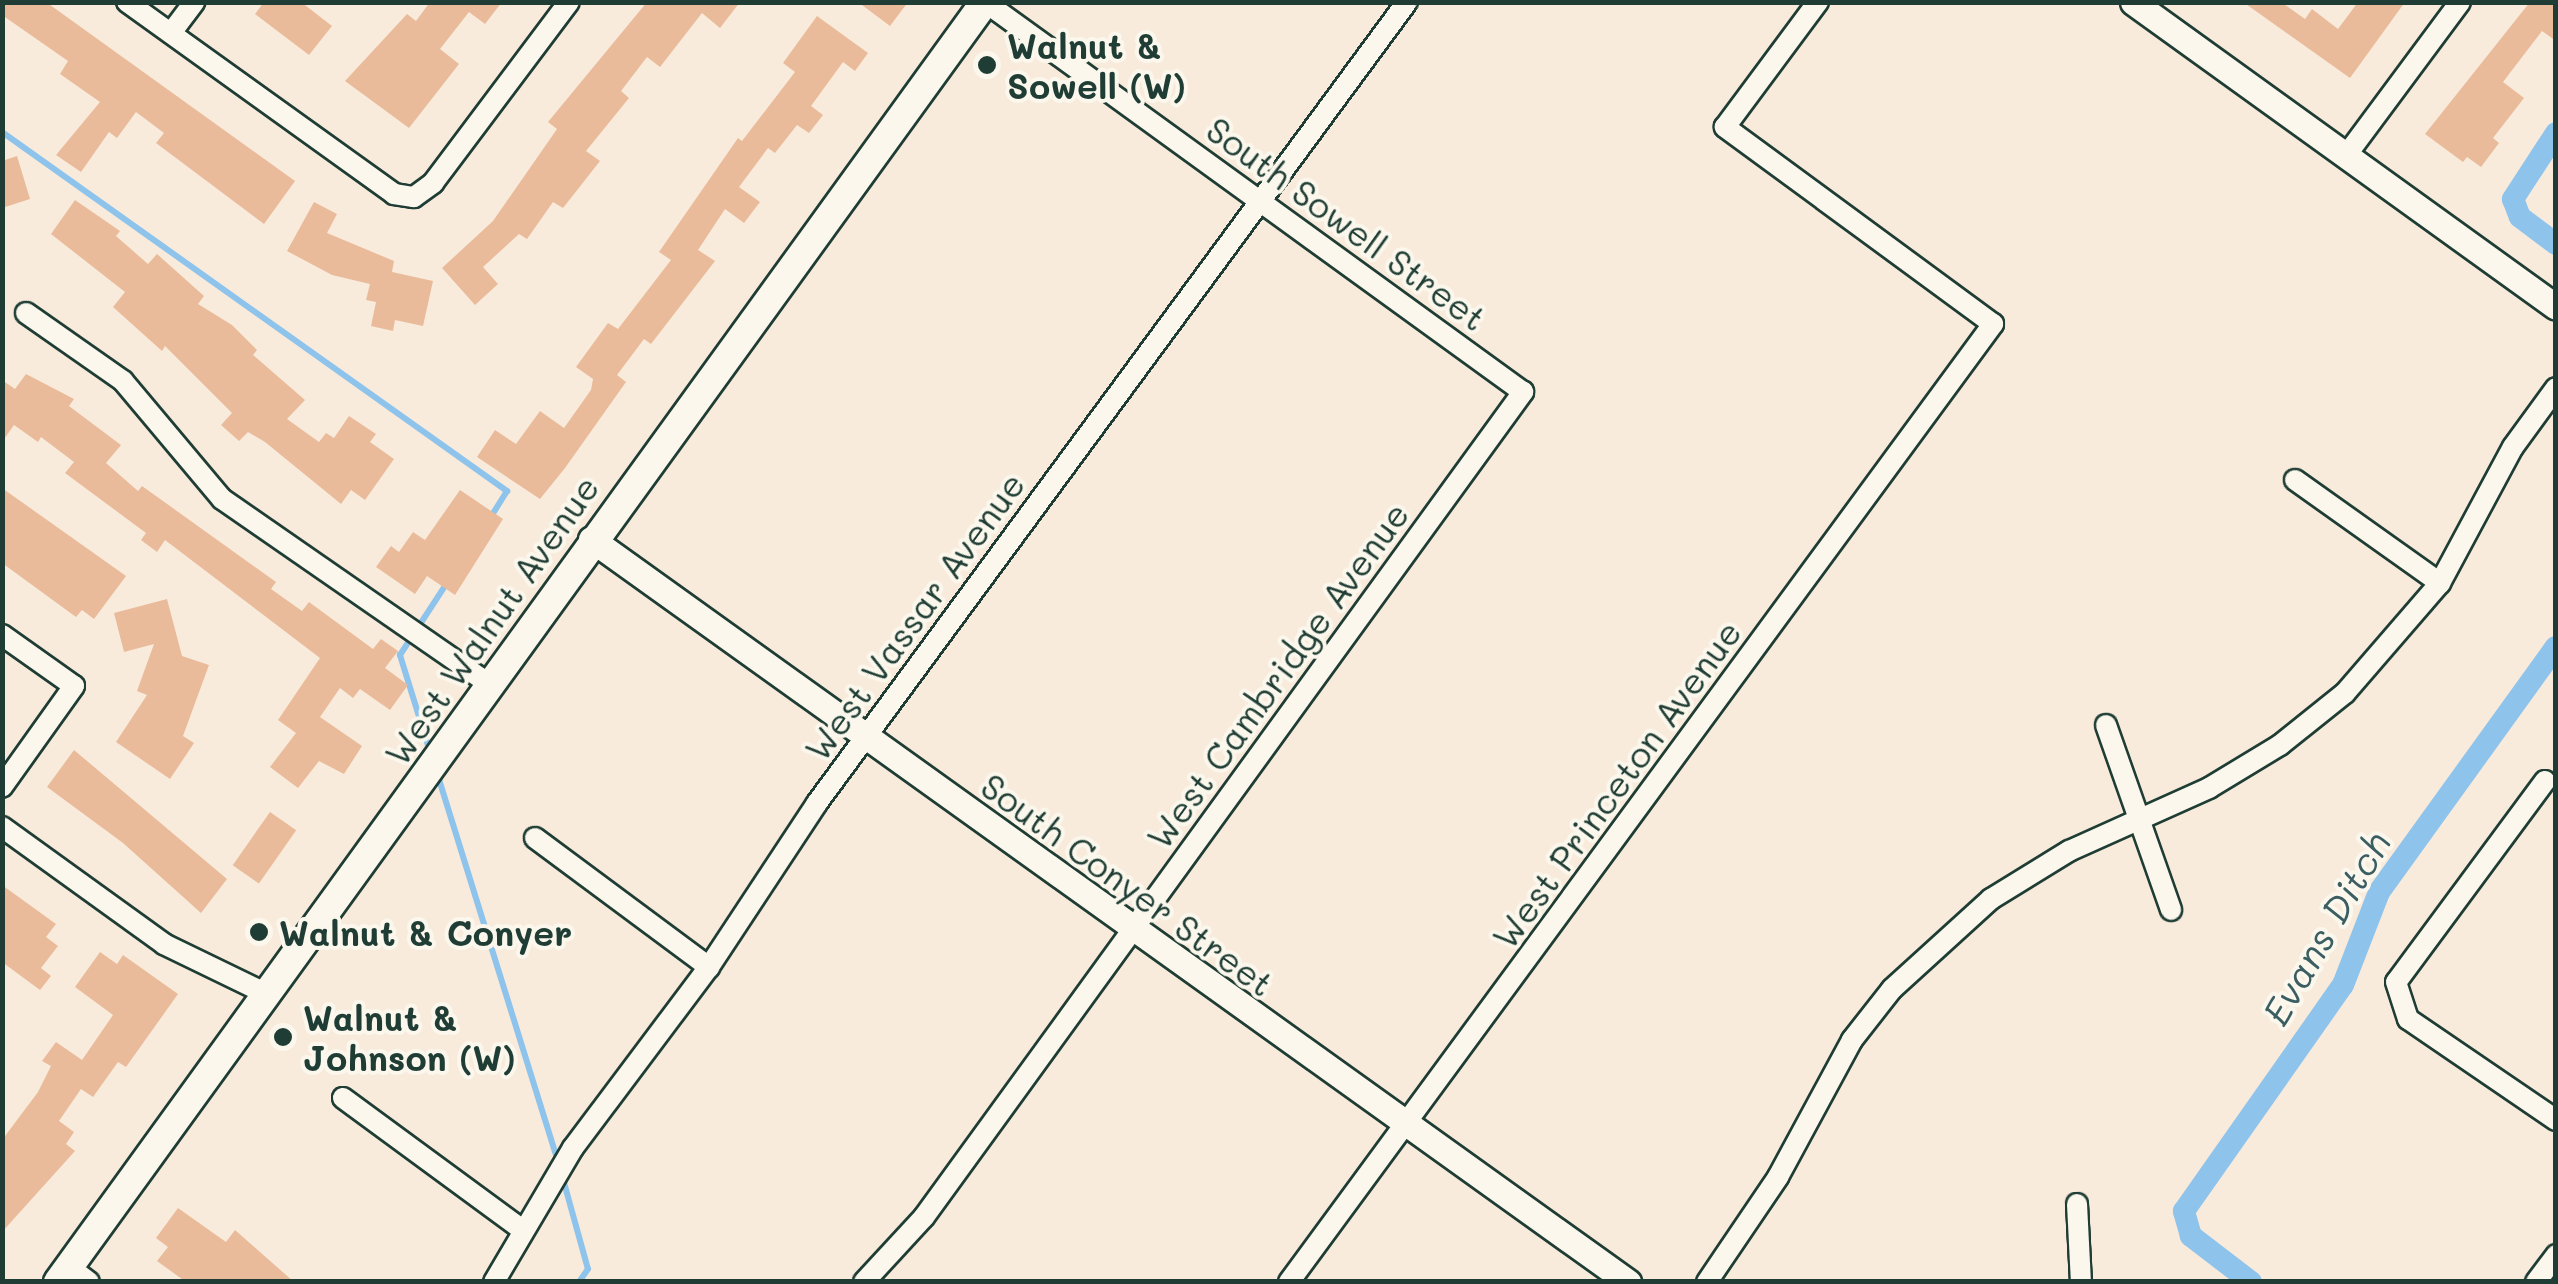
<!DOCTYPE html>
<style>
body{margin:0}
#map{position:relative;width:2558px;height:1284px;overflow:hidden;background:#f8ebdc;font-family:Mali,sans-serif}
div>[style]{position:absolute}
.stream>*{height:6px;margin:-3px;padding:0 3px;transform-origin:3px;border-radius:3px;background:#8ec3ec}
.canal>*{height:22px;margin:-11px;padding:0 11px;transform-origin:11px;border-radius:11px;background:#8ec3ec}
.building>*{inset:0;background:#eabb9a;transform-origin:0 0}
.roads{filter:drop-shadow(2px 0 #1f3d34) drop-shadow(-2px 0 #1f3d34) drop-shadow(0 2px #1f3d34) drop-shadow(0 -2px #1f3d34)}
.minor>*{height:20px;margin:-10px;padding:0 10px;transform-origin:10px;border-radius:10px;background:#fbf7ec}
.tertiary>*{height:25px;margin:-12.5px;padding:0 12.5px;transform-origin:12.5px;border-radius:12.5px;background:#fbf7ec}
.secondary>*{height:28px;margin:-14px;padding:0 14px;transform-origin:14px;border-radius:14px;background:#fbf7ec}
.dots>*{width:28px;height:28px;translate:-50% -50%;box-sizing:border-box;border:5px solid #fbf7ec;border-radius:50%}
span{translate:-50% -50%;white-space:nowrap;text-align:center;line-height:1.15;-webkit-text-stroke:8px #fbf7ec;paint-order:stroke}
.poi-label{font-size:35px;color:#1f3d34;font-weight:700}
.left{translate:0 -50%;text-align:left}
.street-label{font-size:35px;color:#1f3d34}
.water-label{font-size:38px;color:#3b5e62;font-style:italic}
.frame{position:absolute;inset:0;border:5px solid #1f3d34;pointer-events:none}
</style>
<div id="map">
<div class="stream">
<i style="left:2px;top:132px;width:620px;rotate:35.41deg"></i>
<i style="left:507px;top:491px;width:32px;rotate:122deg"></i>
<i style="left:430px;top:752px;width:102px;rotate:-107.2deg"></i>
<i style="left:400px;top:655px;width:86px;rotate:-56.9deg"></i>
<i style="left:437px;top:773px;width:407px;rotate:72.7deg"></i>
<i style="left:563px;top:1179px;width:93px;rotate:74.5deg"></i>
<i style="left:588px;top:1269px;width:16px;rotate:125deg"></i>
</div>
<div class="canal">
<i style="left:2556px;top:133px;width:79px;rotate:123.1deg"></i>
<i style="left:2513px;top:199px;width:19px;rotate:69deg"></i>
<i style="left:2520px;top:217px;width:45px;rotate:36.9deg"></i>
<i style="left:2251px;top:1282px;width:76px;rotate:-142.5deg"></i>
<i style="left:2191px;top:1236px;width:26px;rotate:-106deg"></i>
<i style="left:2184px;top:1211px;width:276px;rotate:-54.9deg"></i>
<i style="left:2343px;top:985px;width:100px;rotate:-68.8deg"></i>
<i style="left:2379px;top:892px;width:302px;rotate:-54.2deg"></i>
</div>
<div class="building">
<i style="clip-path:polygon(2px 2px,46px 2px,295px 181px,264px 224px,156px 143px,164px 133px,136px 112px,117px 138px,109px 132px,81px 172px,56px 155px,100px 102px,60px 74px,68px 61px,2px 15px)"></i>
<i style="clip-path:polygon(264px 2px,301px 2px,332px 26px,309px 55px,255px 14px)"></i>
<i style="clip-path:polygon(430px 2px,502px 2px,485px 24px,469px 12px,440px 49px,459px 64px,409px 128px,345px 81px,407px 14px,416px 21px)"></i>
<i style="clip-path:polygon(647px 2px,740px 2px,720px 28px,702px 13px,660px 67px,647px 57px,621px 91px,629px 98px,586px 151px,600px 161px,563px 208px,553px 202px,527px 239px,519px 234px,483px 267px,498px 284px,475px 305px,442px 268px,493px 221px,557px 129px,548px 122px)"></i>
<i style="clip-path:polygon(858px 2px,908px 2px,890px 26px)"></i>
<i style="clip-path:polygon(2243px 2px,2281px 2px,2305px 19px,2312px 9px,2338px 29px,2358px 2px,2405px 2px,2350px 78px)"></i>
<i style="clip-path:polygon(2530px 2px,2556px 2px,2556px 41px,2542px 31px,2503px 82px,2524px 98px,2493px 138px,2499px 143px,2481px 167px,2467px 157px,2463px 162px,2425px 134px)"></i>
<i style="clip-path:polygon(817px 16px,868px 53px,855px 71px,843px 62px,811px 106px,823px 115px,809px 133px,797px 125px,775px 153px,768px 148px,739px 187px,760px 202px,744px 223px,725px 209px,698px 250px,715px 261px,651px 344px,644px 339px,617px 375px,626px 382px,565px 468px,540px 499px,477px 457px,495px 430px,516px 444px,540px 411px,564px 428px,591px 390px,593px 379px,576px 367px,608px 323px,618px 329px,671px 260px,659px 252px,738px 138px,742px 141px,795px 72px,783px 63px)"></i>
<i style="clip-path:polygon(17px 156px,30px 199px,2px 208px,2px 161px)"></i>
<i style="clip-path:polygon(75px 200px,120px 231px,116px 236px,148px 264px,157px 254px,204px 296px,198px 304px,232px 325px,257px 350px,253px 355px,305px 400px,287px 419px,319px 442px,326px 433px,334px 438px,349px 416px,376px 434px,370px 442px,394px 459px,365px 500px,351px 490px,341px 504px,265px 442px,248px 432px,239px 441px,221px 425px,232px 413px,165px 346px,162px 351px,113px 307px,125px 292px,51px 234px)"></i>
<i style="clip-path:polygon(314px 202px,337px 214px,327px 233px,394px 261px,392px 272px,433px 281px,423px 326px,395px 320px,393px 331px,371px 326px,376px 302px,366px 300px,370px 284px,332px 275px,287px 251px)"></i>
<i style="clip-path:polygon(26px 374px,74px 399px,69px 406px,121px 445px,106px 463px,138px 491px,142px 486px,276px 582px,271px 589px,302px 611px,309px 602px,373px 649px,381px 639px,398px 651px,385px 668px,408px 685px,390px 710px,360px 689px,353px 698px,340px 688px,320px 717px,362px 746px,344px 774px,319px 761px,298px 788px,270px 767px,296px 733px,278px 720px,320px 658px,165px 540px,157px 552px,141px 540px,146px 533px,65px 473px,74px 462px,41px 437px,38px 442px,14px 425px,2px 442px,2px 380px,15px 389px)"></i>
<i style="clip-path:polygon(2px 488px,126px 576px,94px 619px,82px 610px,76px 617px,2px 563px)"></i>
<i style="clip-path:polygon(460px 490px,503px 519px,455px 595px,427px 576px,415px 594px,376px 567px,391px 546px,399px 552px,413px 532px,425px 540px)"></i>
<i style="clip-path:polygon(167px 599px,182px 656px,209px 665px,183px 736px,194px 743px,170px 779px,116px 742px,147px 695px,137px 691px,154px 644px,124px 652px,114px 613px)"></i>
<i style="clip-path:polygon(74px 750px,227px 879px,201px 913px,123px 843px,47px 787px)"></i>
<i style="left:270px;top:812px;width:32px;height:65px;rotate:35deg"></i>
<i style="clip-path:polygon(2px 885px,56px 924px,46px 937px,58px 946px,41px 968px,51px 976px,40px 990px,2px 962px)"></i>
<i style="clip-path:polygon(100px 952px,117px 964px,123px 955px,178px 994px,126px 1067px,118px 1062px,93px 1097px,81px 1089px,59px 1121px,74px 1132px,66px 1144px,75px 1151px,2px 1232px,2px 1140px,38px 1092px,51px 1066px,42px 1061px,56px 1042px,82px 1060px,113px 1015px,75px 987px)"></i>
<i style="clip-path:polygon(178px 1208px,226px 1242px,235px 1230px,294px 1282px,186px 1282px,157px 1261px,168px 1247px,156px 1238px)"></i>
</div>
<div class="roads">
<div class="minor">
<i style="left:127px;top:2px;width:329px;rotate:35.7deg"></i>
<i style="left:394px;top:194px;width:20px;rotate:9deg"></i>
<i style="left:414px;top:197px;width:24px;rotate:-36deg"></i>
<i style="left:433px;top:183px;width:226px;rotate:-53.1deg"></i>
<i style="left:171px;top:33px;width:39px;rotate:-53deg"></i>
<i style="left:2345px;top:157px;width:193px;rotate:-53.4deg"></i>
<i style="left:26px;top:313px;width:118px;rotate:35deg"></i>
<i style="left:123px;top:381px;width:154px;rotate:50deg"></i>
<i style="left:222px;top:499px;width:327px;rotate:34.7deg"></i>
<i style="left:2295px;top:480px;width:178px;rotate:35.4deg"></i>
<i style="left:2px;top:635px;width:88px;rotate:35.3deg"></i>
<i style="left:74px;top:686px;width:124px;rotate:125.5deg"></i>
<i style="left:2106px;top:725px;width:196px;rotate:70.6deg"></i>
<i style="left:2545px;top:781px;width:250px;rotate:126.5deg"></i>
<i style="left:2396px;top:982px;width:39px;rotate:72deg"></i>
<i style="left:2408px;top:1019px;width:179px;rotate:34.3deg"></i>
<i style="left:2px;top:827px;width:200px;rotate:35.8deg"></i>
<i style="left:164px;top:944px;width:117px;rotate:25.9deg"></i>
<i style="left:535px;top:838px;width:217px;rotate:36.6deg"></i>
<i style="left:343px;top:1098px;width:220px;rotate:36.3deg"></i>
<i style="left:2077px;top:1204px;width:78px;rotate:87.1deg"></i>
<i style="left:69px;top:1267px;width:25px;rotate:37deg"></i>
<i style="left:494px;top:1282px;width:156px;rotate:-59.5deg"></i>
<i style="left:573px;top:1148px;width:226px;rotate:-53.1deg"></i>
<i style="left:709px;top:967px;width:196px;rotate:-56.6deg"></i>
<i style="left:817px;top:803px;width:995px;rotate:-53.63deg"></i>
<i style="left:864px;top:1282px;width:88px;rotate:-47.3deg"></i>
<i style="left:924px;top:1217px;width:1020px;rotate:-54.02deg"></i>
<i style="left:1523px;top:392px;width:664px;rotate:-144.06deg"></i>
<i style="left:1289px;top:1282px;width:1189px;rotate:-53.69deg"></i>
<i style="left:1993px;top:324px;width:333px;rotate:-143.7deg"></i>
<i style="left:1725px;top:127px;width:156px;rotate:-53.4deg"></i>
<i style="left:1707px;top:1282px;width:127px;rotate:-55.9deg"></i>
<i style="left:1778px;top:1177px;width:156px;rotate:-61.6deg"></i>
<i style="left:1852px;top:1040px;width:65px;rotate:-51.9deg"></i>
<i style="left:1892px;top:989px;width:134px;rotate:-42.3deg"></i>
<i style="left:1991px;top:899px;width:92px;rotate:-31.6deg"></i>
<i style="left:2069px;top:851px;width:154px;rotate:-24.2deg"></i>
<i style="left:2209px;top:788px;width:83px;rotate:-31.2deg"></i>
<i style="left:2280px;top:745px;width:83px;rotate:-38.7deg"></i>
<i style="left:2345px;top:693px;width:145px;rotate:-49.2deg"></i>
<i style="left:2440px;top:583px;width:154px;rotate:-61.8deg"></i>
<i style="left:2513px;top:447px;width:73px;rotate:-53.9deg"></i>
<i style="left:2536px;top:1282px;width:34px;rotate:-53deg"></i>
</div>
<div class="tertiary">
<i style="left:2133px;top:2px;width:521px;rotate:35.79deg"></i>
<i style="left:591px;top:539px;width:1276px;rotate:35.62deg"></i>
</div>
<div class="secondary">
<i style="left:58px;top:1282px;width:1580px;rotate:-54.09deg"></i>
</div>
</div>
<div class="dots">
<i style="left:987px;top:65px;background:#1f3d34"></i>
<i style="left:259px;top:932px;background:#1f3d34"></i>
<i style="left:283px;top:1037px;background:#1f3d34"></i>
</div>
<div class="poi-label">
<span class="left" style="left:1007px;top:65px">Walnut &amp;<br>Sowell (W)</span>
<span class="left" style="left:279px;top:932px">Walnut &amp; Conyer</span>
<span class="left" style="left:303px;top:1037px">Walnut &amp;<br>Johnson (W)</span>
</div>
<div class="street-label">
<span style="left:1347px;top:223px;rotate:36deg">South Sowell Street</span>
<span style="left:914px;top:616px;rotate:-54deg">West Vassar Avenue</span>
<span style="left:491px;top:620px;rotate:-55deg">West Walnut Avenue</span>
<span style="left:1277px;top:675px;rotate:-54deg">West Cambridge Avenue</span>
<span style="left:1616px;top:784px;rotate:-54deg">West Princeton Avenue</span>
<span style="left:1128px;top:884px;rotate:36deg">South Conyer Street</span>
</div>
<div class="water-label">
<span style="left:2326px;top:928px;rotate:-60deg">Evans Ditch</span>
</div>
<div class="frame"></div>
</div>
